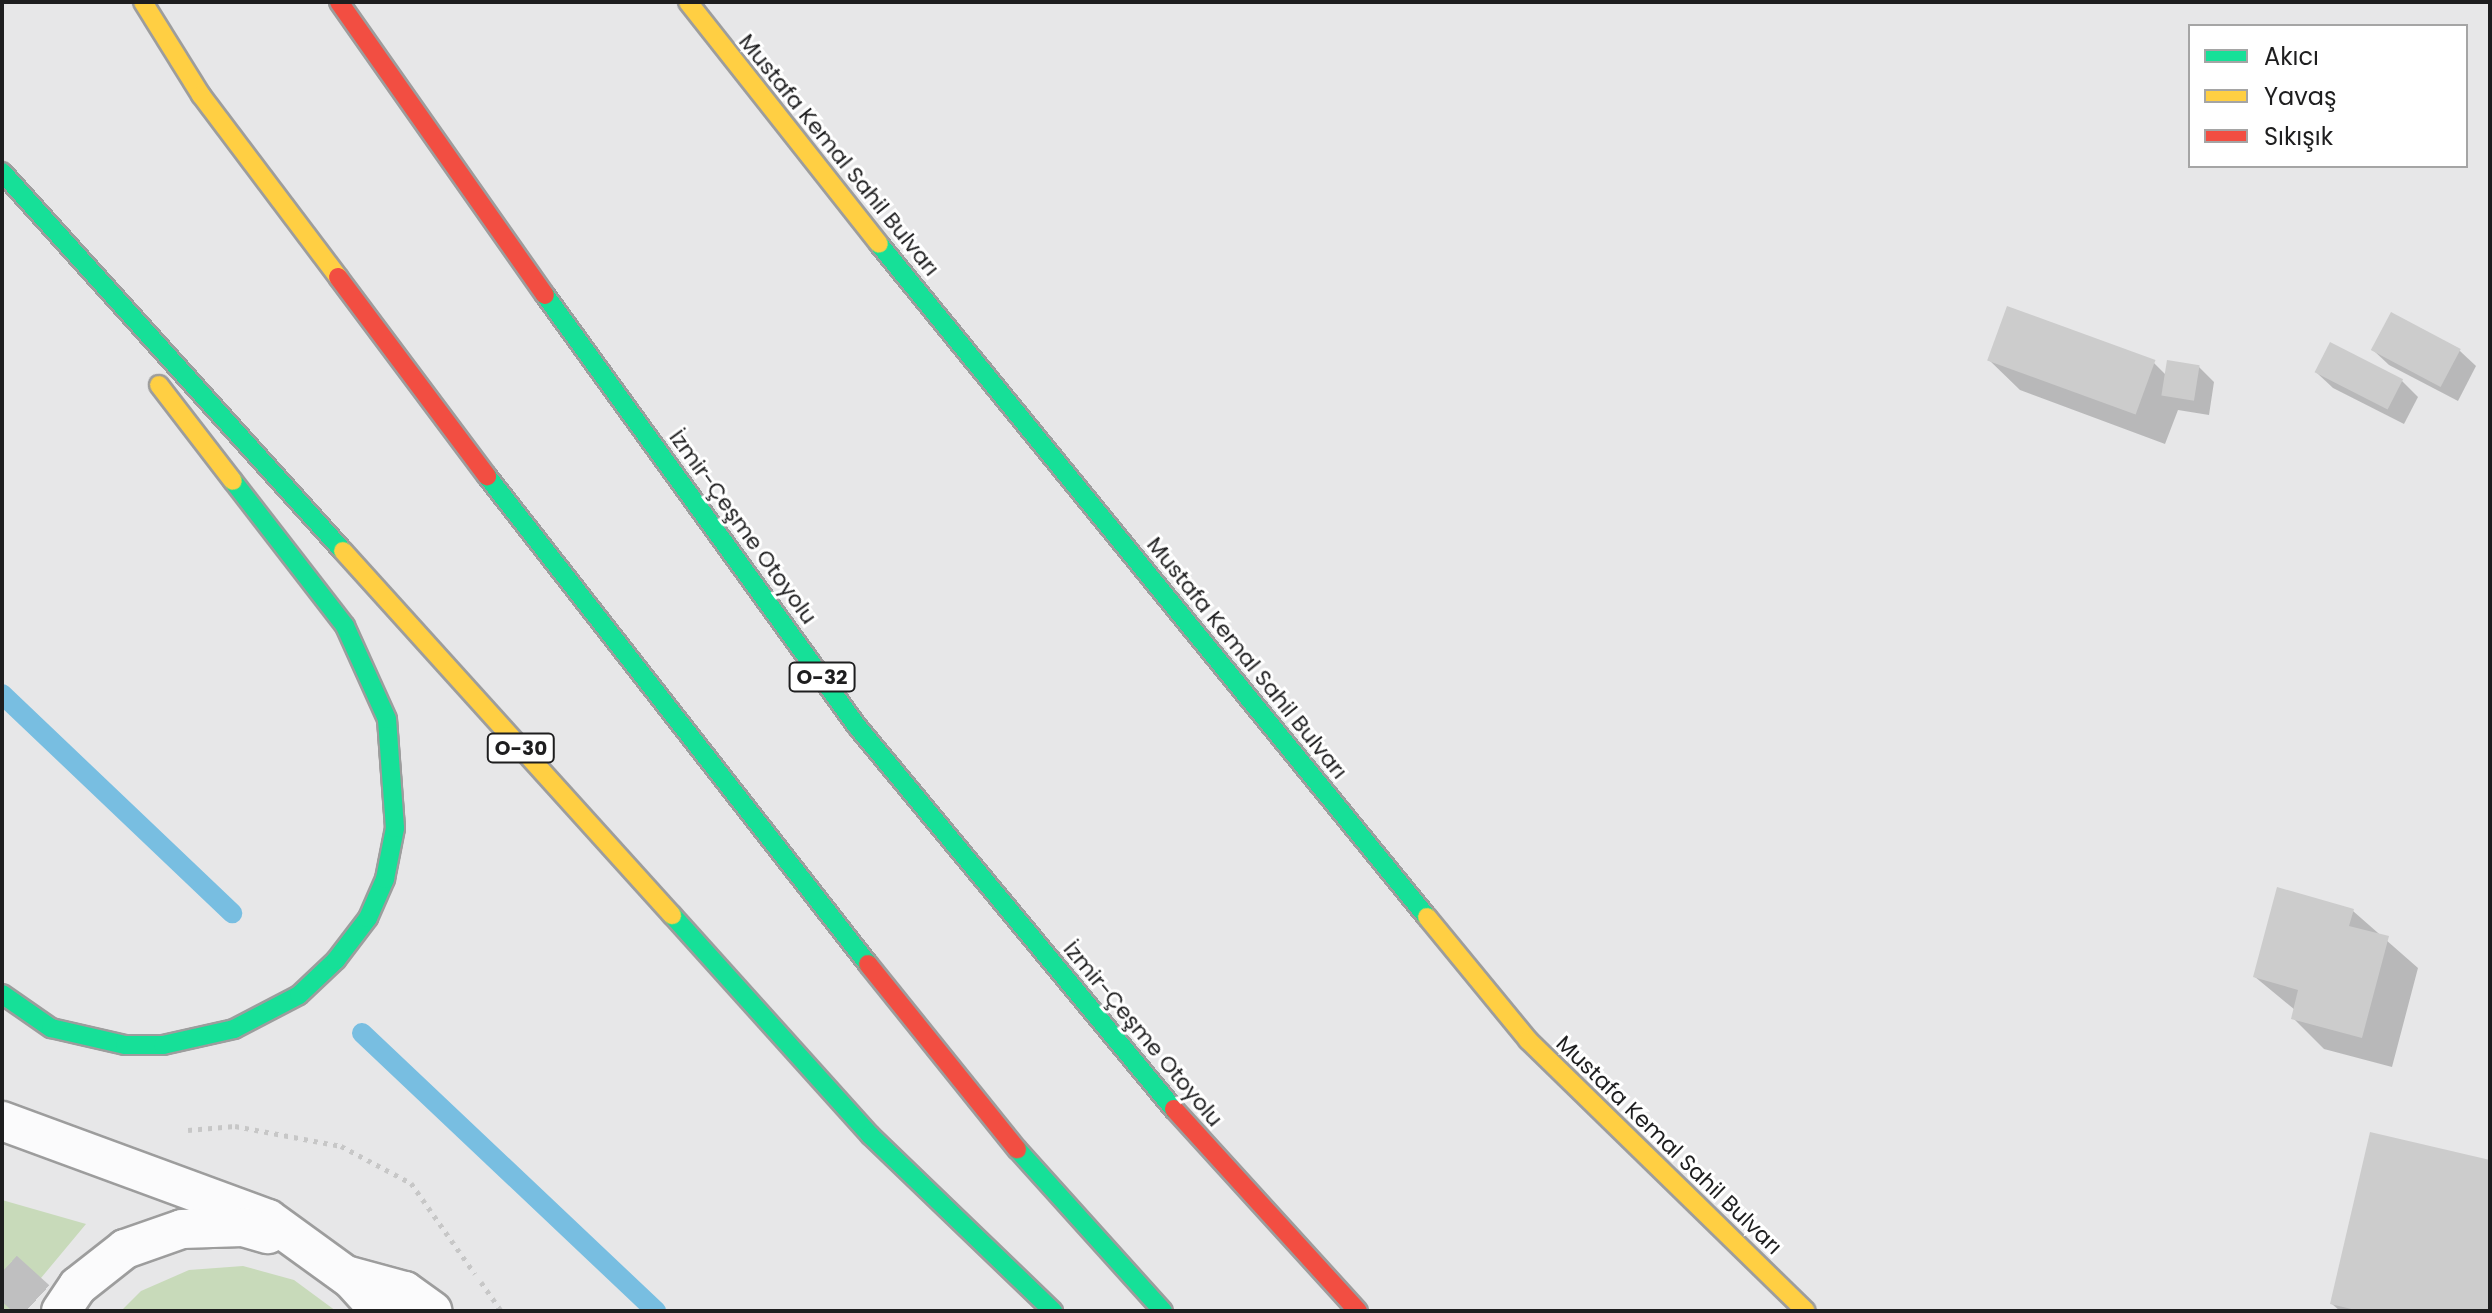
<!DOCTYPE html>
<meta charset="utf-8">
<style>
body{margin:0}
#map{position:relative;width:2492px;height:1313px;overflow:hidden;background:#e7e7e8;font-family:Poppins,sans-serif}
div>[style]{position:absolute}
.green>*{inset:0;background:#c8daba}
.shadow>*{inset:0;background:#0003}
.stream>*{height:20px;margin:-10px;padding:0 10px;transform-origin:10px;border-radius:10px;background:#78bee1}
.building>*{inset:0;background:#ccc;transform-origin:0 0}
.secondary-tunnel>*{height:44px;margin-top:-22px;transform-origin:0;background:repeating-linear-gradient(90deg,#bfbfc0 0 44px,transparent 0 66px)}
.path>*{height:5px;margin-top:-2.5px;transform-origin:0;background:repeating-linear-gradient(90deg,#c7c7c7 0 4px,transparent 0 10px)}
.roads{filter:drop-shadow(2px 0 #9d9d9d) drop-shadow(-2px 0 #9d9d9d) drop-shadow(0 2px #9d9d9d) drop-shadow(0 -2px #9d9d9d)}
.lane>*{height:38px;margin:-19px;padding:0 19px;transform-origin:19px;border-radius:19px;background:#fbfbfc}
.fast>*{height:18px;margin:-9px;padding:0 9px;transform-origin:9px;border-radius:9px;background:#16e098}
.slow>*{height:18px;margin:-9px;padding:0 9px;transform-origin:9px;border-radius:9px;background:#ffcf43}
.jam>*{height:18px;margin:-9px;padding:0 9px;transform-origin:9px;border-radius:9px;background:#f24e42}
span{translate:-50% -50%;white-space:nowrap;text-align:center;line-height:1.15;-webkit-text-stroke:6px #fff;paint-order:stroke}
.shield-label span{padding:2px 6px;background:#fff;border:2px solid;border-radius:6px;-webkit-text-stroke-width:0}
.shield-label{font-size:20px;color:#1e1e1f;font-weight:700}
.street-label{font-size:22px;color:#1e1e1f}
.frame{position:absolute;inset:0;border:4px solid #1e1e1f;pointer-events:none}
.legend{position:absolute;left:2188px;top:24px;width:280px;height:144px;box-sizing:border-box;background:#fff;border:2px solid #a5a5a5;margin:0;padding:10px 14px;list-style:none;font-size:24px;color:#1e1e1f}
.legend li{display:flex;align-items:center;gap:16px;height:40px}
.legend b{width:40px;border:2px solid #a5a5a5}
</style>
<div id="map">
<div class="green">
<i style="clip-path:polygon(2px 1200px,86px 1224px,41px 1278px,22px 1311px,2px 1311px)"></i>
<i style="clip-path:polygon(243px 1266px,294px 1280px,336px 1311px,121px 1311px,141px 1291px,189px 1270px)"></i>
</div>
<div class="shadow">
<i style="clip-path:polygon(2392px 315px,2460px 351px,2476px 366px,2458px 401px,2389px 365px,2373px 350px)"></i>
<i style="clip-path:polygon(1989px 360px,2154px 363px,2166px 375px,2199px 367px,2214px 382px,2209px 415px,2178px 410px,2165px 444px,2020px 390px)"></i>
<i style="clip-path:polygon(2317px 373px,2402px 381px,2418px 397px,2404px 424px,2333px 388px)"></i>
<i style="clip-path:polygon(2353px 911px,2418px 968px,2392px 1067px,2324px 1049px,2293px 1018px,2295px 1010px,2255px 977px)"></i>
<i style="clip-path:polygon(2490px 1162px,2490px 1311px,2340px 1311px,2332px 1304px)"></i>
</div>
<div class="stream">
<i style="left:2px;top:694px;width:318px;rotate:43.6deg"></i>
<i style="left:362px;top:1033px;width:405px;rotate:43.4deg"></i>
</div>
<div class="building">
<i style="left:2007px;top:306px;width:158px;height:58px;rotate:20deg"></i>
<i style="left:2391px;top:312px;width:79px;height:43px;rotate:28deg"></i>
<i style="left:2330px;top:342px;width:82px;height:34px;rotate:27deg"></i>
<i style="left:2167px;top:360px;width:33px;height:36px;rotate:9deg"></i>
<i style="clip-path:polygon(2277px 887px,2354px 909px,2349px 926px,2389px 936px,2362px 1038px,2291px 1019px,2298px 990px,2253px 977px)"></i>
<i style="clip-path:polygon(2370px 1132px,2490px 1160px,2490px 1311px,2360px 1311px,2330px 1304px)"></i>
</div>
<div class="secondary-tunnel">
<i style="left:2px;top:1272px;width:58px;rotate:42.2deg"></i>
</div>
<div class="path">
<i style="left:188px;top:1130px;width:47px;rotate:-4.9deg"></i>
<i style="left:235px;top:1126px;width:108px;rotate:10.7deg"></i>
<i style="left:341px;top:1146px;width:79px;rotate:27.9deg"></i>
<i style="left:411px;top:1183px;width:111px;rotate:54.9deg"></i>
<i style="left:481px;top:1282px;width:35px;rotate:55deg"></i>
</div>
<div class="roads">
<div class="lane">
<i style="left:2px;top:1121px;width:283px;rotate:20.2deg"></i>
<i style="left:268px;top:1219px;width:102px;rotate:35.9deg"></i>
<i style="left:351px;top:1279px;width:43px;rotate:47.8deg"></i>
<i style="left:346px;top:1275px;width:61px;rotate:15.2deg"></i>
<i style="left:405px;top:1291px;width:34px;rotate:36deg"></i>
<i style="left:61px;top:1311px;width:30px;rotate:-56deg"></i>
<i style="left:78px;top:1286px;width:60px;rotate:-38.2deg"></i>
<i style="left:125px;top:1249px;width:60px;rotate:-19.3deg"></i>
<i style="left:182px;top:1229px;width:61px;rotate:-1.9deg"></i>
<i style="left:243px;top:1227px;width:26px;rotate:16deg"></i>
</div>
<div class="fast">
<i style="left:2px;top:172px;width:510px;rotate:48.02deg"></i>
<i style="left:879px;top:244px;width:868px;rotate:50.85deg"></i>
<i style="left:545px;top:295px;width:531px;rotate:54.12deg"></i>
<i style="left:856px;top:725px;width:499px;rotate:50.4deg"></i>
<i style="left:487px;top:476px;width:619px;rotate:52.02deg"></i>
<i style="left:672px;top:915px;width:296px;rotate:48deg"></i>
<i style="left:870px;top:1135px;width:254px;rotate:43.9deg"></i>
<i style="left:2px;top:994px;width:60px;rotate:34.8deg"></i>
<i style="left:51px;top:1028px;width:76px;rotate:12.9deg"></i>
<i style="left:125px;top:1045px;width:38px"></i>
<i style="left:163px;top:1045px;width:73px;rotate:-12.7deg"></i>
<i style="left:234px;top:1029px;width:73px;rotate:-27.6deg"></i>
<i style="left:299px;top:995px;width:51px;rotate:-43.4deg"></i>
<i style="left:336px;top:960px;width:53px;rotate:-52.7deg"></i>
<i style="left:368px;top:918px;width:43px;rotate:-66.4deg"></i>
<i style="left:385px;top:879px;width:52px;rotate:-78.9deg"></i>
<i style="left:395px;top:828px;width:109px;rotate:-94.2deg"></i>
<i style="left:387px;top:719px;width:102px;rotate:-114.3deg"></i>
<i style="left:345px;top:626px;width:183px;rotate:-127.7deg"></i>
<i style="left:1017px;top:1149px;width:218px;rotate:48deg"></i>
</div>
<div class="slow">
<i style="left:143px;top:2px;width:110px;rotate:58.1deg"></i>
<i style="left:201px;top:95px;width:228px;rotate:53deg"></i>
<i style="left:688px;top:2px;width:308px;rotate:51.7deg"></i>
<i style="left:159px;top:385px;width:121px;rotate:52.4deg"></i>
<i style="left:343px;top:551px;width:491px;rotate:47.9deg"></i>
<i style="left:1427px;top:917px;width:159px;rotate:50.6deg"></i>
<i style="left:1528px;top:1040px;width:388px;rotate:44.3deg"></i>
</div>
<div class="jam">
<i style="left:339px;top:2px;width:358px;rotate:54.9deg"></i>
<i style="left:338px;top:277px;width:249px;rotate:53.2deg"></i>
<i style="left:868px;top:964px;width:238px;rotate:51.2deg"></i>
<i style="left:1174px;top:1109px;width:273px;rotate:47.7deg"></i>
</div>
</div>
<div class="shield-label">
<span style="left:822px;top:677px">O-32</span>
<span style="left:521px;top:748px">O-30</span>
</div>
<div class="street-label">
<span style="left:839px;top:155px;rotate:51deg">Mustafa Kemal Sahil Bulvarı</span>
<span style="left:743px;top:527px;rotate:54deg">İzmir-Çeşme Otoyolu</span>
<span style="left:1247px;top:658px;rotate:51deg">Mustafa Kemal Sahil Bulvarı</span>
<span style="left:1143px;top:1034px;rotate:50deg">İzmir-Çeşme Otoyolu</span>
<span style="left:1669px;top:1145px;rotate:44deg">Mustafa Kemal Sahil Bulvarı</span>
</div>
<div class="frame"></div>
<ul class="legend">
<li><b style="height:10px;background:#16e098"></b>Akıcı</li>
<li><b style="height:10px;background:#ffcf43"></b>Yavaş</li>
<li><b style="height:10px;background:#f24e42"></b>Sıkışık</li>
</ul>
</div>
